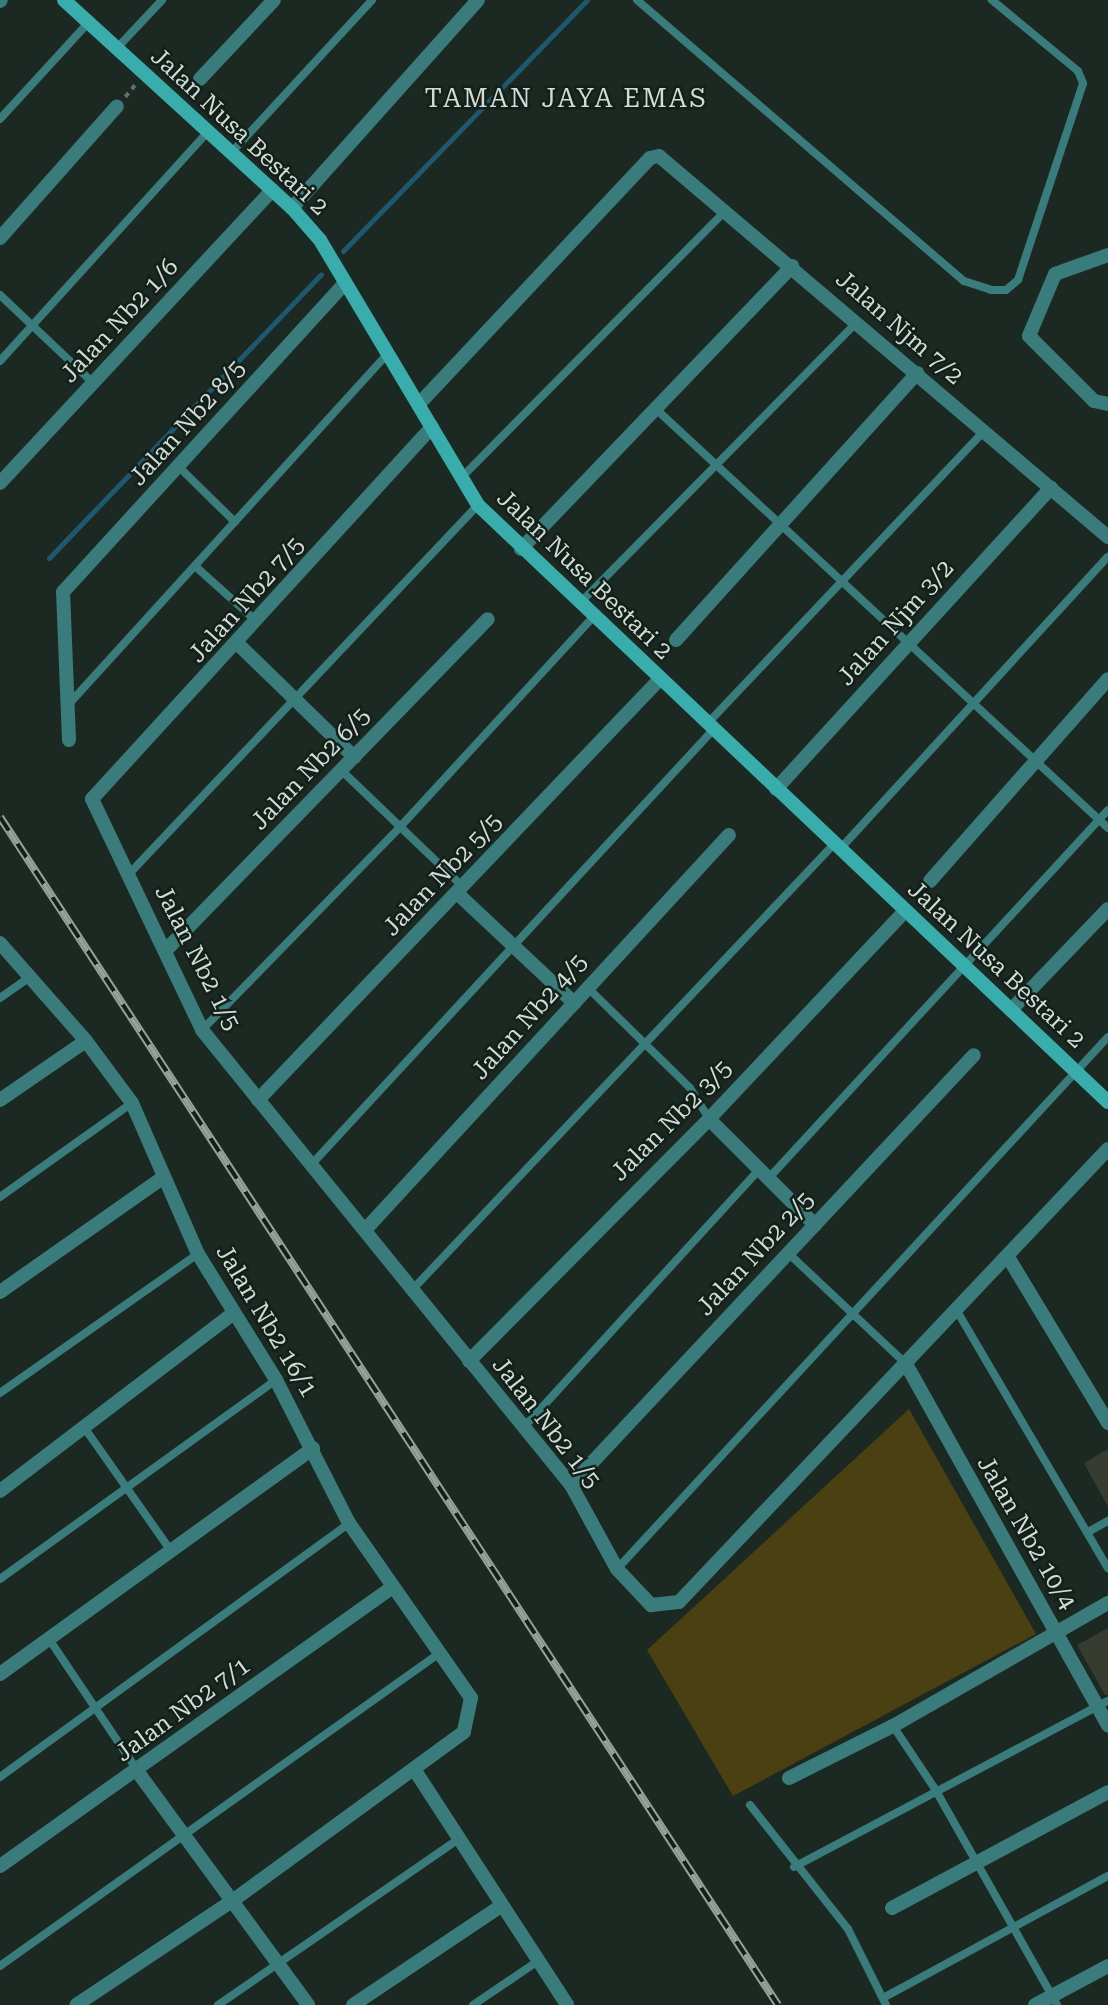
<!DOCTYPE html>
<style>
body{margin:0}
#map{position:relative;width:1108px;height:2005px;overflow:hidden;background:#1c2922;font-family:"Roboto Serif",serif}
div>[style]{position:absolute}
.green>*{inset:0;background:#4a4011}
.stream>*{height:5px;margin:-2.5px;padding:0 2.5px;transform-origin:2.5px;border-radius:2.5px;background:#1d586f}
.building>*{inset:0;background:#363c30}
.path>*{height:3.5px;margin-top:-1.75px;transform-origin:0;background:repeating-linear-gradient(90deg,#636e68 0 5px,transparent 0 10px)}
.lane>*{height:8px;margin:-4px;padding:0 4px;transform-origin:4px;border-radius:4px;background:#3a7b7b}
.street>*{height:14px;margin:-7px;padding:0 7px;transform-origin:7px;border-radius:7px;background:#3a7b7b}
.secondary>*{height:14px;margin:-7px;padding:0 7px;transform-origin:7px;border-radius:7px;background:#39acac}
.rail>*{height:8px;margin-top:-4px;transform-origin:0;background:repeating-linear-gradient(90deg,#122019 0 16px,#97a19c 0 32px);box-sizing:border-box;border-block:2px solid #97a19c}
span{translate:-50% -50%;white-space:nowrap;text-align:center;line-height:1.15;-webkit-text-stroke:5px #122019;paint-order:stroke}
.street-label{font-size:24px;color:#d2dbd6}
.neighbourhood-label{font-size:26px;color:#d2dbd6;letter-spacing:2px}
</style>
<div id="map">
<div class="green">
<i style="clip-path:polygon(909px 1409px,1036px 1634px,733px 1796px,647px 1650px)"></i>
</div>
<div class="stream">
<i style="left:343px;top:251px;width:350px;rotate:-45.8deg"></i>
<i style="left:49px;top:558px;width:393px;rotate:-46.2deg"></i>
</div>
<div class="building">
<i style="clip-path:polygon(1108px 1449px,1108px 1507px,1084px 1463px)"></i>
<i style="clip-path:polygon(1108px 1628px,1108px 1695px,1105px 1695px,1077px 1645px)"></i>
</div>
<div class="path">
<i style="left:125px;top:97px;width:17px;rotate:-50deg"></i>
</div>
<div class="lane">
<i style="left:637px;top:0;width:431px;rotate:40.7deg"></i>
<i style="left:964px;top:281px;width:28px;rotate:18deg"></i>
<i style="left:991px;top:290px;width:15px"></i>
<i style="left:1006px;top:290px;width:16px;rotate:-40deg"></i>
<i style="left:1018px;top:280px;width:207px;rotate:-71.7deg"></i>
<i style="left:1083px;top:83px;width:13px;rotate:-113deg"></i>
<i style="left:1078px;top:71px;width:112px;rotate:-140.5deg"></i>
<i style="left:117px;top:48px;width:66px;rotate:-46.8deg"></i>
<i style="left:0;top:119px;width:132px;rotate:-47.5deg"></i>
<i style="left:231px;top:153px;width:208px;rotate:-47.3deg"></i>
<i style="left:0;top:295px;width:128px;rotate:43.4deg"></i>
<i style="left:0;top:361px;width:309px;rotate:-47.8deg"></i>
<i style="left:657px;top:410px;width:615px;rotate:42.83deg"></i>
<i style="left:180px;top:468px;width:77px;rotate:44.5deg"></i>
<i style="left:462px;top:477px;width:375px;rotate:-45.3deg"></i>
<i style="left:195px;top:566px;width:82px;rotate:42deg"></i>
<i style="left:579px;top:604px;width:396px;rotate:-45.4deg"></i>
<i style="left:68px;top:705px;width:474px;rotate:-47.7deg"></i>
<i style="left:707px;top:724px;width:403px;rotate:-46.6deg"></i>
<i style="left:341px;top:770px;width:169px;rotate:43.8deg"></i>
<i style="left:840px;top:849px;width:396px;rotate:-47.5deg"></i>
<i style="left:129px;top:874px;width:508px;rotate:-46.6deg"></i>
<i style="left:587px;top:987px;width:144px;rotate:44.4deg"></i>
<i style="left:690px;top:1088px;width:36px;rotate:58deg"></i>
<i style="left:0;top:998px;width:39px;rotate:-35deg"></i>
<i style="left:202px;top:1030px;width:284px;rotate:-45.7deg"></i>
<i style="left:400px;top:827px;width:285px;rotate:-47.4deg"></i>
<i style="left:311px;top:1165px;width:592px;rotate:-47.26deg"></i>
<i style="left:767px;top:1180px;width:503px;rotate:-47.34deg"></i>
<i style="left:0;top:1197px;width:162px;rotate:-35.5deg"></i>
<i style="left:788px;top:1253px;width:162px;rotate:43.2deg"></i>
<i style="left:412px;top:1290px;width:614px;rotate:-46.58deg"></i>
<i style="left:957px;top:1311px;width:298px;rotate:59.6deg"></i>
<i style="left:0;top:1393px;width:242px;rotate:-35.1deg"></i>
<i style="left:525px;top:1426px;width:345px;rotate:-47.6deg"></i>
<i style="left:86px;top:1430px;width:148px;rotate:54.9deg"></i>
<i style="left:1088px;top:1532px;width:23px;rotate:-29deg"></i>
<i style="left:617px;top:1569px;width:724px;rotate:-47.3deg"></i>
<i style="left:0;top:1579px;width:340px;rotate:-35.8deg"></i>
<i style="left:49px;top:1639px;width:158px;rotate:56.1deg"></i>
<i style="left:893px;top:1726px;width:76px;rotate:56.3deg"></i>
<i style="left:935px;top:1789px;width:248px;rotate:60.5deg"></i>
<i style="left:0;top:1777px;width:432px;rotate:-36deg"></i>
<i style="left:750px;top:1805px;width:158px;rotate:51.7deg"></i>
<i style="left:848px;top:1929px;width:85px;rotate:63.4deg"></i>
<i style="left:794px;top:1867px;width:355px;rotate:-27.9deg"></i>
<i style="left:0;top:1966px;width:541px;rotate:-35.45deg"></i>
<i style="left:883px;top:1998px;width:256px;rotate:-28.5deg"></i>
<i style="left:218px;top:2005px;width:293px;rotate:-34.6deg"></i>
<i style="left:473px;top:2005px;width:78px;rotate:-34.1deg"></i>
</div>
<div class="street">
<i style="left:0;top:1px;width:1px;rotate:-45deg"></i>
<i style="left:200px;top:79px;width:108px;rotate:-46.9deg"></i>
<i style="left:292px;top:208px;width:279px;rotate:-48.2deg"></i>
<i style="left:0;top:238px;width:176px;rotate:-48.4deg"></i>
<i style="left:1108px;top:255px;width:56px;rotate:160.3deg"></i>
<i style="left:1055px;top:274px;width:67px;rotate:112.8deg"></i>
<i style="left:1029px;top:336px;width:92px;rotate:45deg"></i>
<i style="left:1094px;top:401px;width:14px;rotate:12deg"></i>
<i style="left:419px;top:404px;width:337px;rotate:-46.8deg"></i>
<i style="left:650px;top:158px;width:9px;rotate:-13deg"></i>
<i style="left:659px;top:156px;width:589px;rotate:40.32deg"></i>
<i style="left:432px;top:427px;width:504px;rotate:132.43deg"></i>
<i style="left:92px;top:799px;width:256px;rotate:64.5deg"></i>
<i style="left:202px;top:1030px;width:586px;rotate:50.96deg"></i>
<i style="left:571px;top:1485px;width:96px;rotate:61.3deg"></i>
<i style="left:617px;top:1569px;width:50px;rotate:46.6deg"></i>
<i style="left:651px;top:1605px;width:28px;rotate:-6deg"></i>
<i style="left:679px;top:1602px;width:624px;rotate:-46.56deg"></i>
<i style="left:0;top:483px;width:400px;rotate:-47.1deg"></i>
<i style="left:521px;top:549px;width:392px;rotate:-46.2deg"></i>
<i style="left:676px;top:640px;width:360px;rotate:-47.9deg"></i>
<i style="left:239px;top:645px;width:161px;rotate:44.2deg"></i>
<i style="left:69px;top:740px;width:148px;rotate:-92.3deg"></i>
<i style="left:63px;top:592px;width:418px;rotate:-47.6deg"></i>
<i style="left:776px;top:789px;width:408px;rotate:-47.6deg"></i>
<i style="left:930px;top:881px;width:269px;rotate:-48.6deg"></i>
<i style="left:457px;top:893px;width:161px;rotate:43.2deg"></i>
<i style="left:0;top:943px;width:130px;rotate:48.7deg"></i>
<i style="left:86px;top:1041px;width:77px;rotate:53.4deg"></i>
<i style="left:132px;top:1103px;width:165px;rotate:66.4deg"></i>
<i style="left:198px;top:1254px;width:148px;rotate:58.2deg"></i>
<i style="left:276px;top:1380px;width:161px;rotate:63deg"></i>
<i style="left:349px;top:1523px;width:213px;rotate:55.1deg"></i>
<i style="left:471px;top:1698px;width:35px;rotate:102deg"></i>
<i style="left:464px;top:1732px;width:287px;rotate:143.9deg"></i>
<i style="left:232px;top:1901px;width:187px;rotate:146.3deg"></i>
<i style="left:167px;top:949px;width:460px;rotate:-45.8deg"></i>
<i style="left:1011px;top:1010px;width:140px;rotate:-46.2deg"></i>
<i style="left:0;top:1100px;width:104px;rotate:-34.5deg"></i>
<i style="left:258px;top:1100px;width:581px;rotate:-46.33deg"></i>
<i style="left:709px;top:1119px;width:150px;rotate:45deg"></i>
<i style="left:365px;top:1230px;width:537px;rotate:-47.34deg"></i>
<i style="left:1008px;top:1257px;width:194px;rotate:58.9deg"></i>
<i style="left:0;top:1292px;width:198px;rotate:-35.1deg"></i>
<i style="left:469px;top:1361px;width:341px;rotate:-45.2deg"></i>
<i style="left:709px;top:1119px;width:286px;rotate:-46.7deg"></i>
<i style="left:906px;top:1364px;width:414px;rotate:60.8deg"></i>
<i style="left:571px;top:1485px;width:589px;rotate:-46.86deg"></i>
<i style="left:0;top:1491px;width:294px;rotate:-37.3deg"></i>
<i style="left:0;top:1674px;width:386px;rotate:-35.8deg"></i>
<i style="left:414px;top:1769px;width:281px;rotate:57deg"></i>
<i style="left:137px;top:1771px;width:290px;rotate:53.8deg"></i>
<i style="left:789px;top:1778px;width:116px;rotate:-26.6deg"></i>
<i style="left:893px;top:1726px;width:248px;rotate:-29.8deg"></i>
<i style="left:0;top:1866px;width:480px;rotate:-35.4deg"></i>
<i style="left:892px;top:1908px;width:245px;rotate:-28.2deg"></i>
<i style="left:353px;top:2005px;width:178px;rotate:-33.8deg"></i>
<i style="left:1035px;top:2005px;width:83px;rotate:-28.1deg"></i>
</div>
<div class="secondary">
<i style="left:64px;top:0;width:309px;rotate:42.4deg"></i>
<i style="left:292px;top:208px;width:43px;rotate:48.8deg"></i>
<i style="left:320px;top:240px;width:309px;rotate:59.2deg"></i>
<i style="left:478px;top:505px;width:868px;rotate:43.46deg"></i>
</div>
<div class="rail">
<i style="left:0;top:817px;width:1420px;rotate:56.78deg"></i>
</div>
<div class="street-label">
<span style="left:239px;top:132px;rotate:43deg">Jalan Nusa Bestari 2</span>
<span style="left:120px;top:321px;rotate:-47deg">Jalan Nb2 1/6</span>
<span style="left:899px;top:328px;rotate:41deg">Jalan Njm 7/2</span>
<span style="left:188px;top:423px;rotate:-48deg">Jalan Nb2 8/5</span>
<span style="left:584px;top:575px;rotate:44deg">Jalan Nusa Bestari 2</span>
<span style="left:247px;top:600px;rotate:-48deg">Jalan Nb2 7/5</span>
<span style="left:896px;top:623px;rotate:-48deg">Jalan Njm 3/2</span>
<span style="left:311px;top:769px;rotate:-46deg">Jalan Nb2 6/5</span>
<span style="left:443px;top:875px;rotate:-46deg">Jalan Nb2 5/5</span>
<span style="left:197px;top:958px;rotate:63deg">Jalan Nb2 1/5</span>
<span style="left:996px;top:965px;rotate:43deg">Jalan Nusa Bestari 2</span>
<span style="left:530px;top:1017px;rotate:-48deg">Jalan Nb2 4/5</span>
<span style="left:672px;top:1121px;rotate:-45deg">Jalan Nb2 3/5</span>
<span style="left:756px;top:1254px;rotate:-47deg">Jalan Nb2 2/5</span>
<span style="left:266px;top:1321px;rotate:59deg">Jalan Nb2 16/1</span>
<span style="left:546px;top:1423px;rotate:52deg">Jalan Nb2 1/5</span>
<span style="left:1026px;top:1533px;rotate:60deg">Jalan Nb2 10/4</span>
<span style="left:183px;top:1710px;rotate:-36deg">Jalan Nb2 7/1</span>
</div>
<div class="neighbourhood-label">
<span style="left:566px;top:99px">TAMAN JAYA EMAS</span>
</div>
</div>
